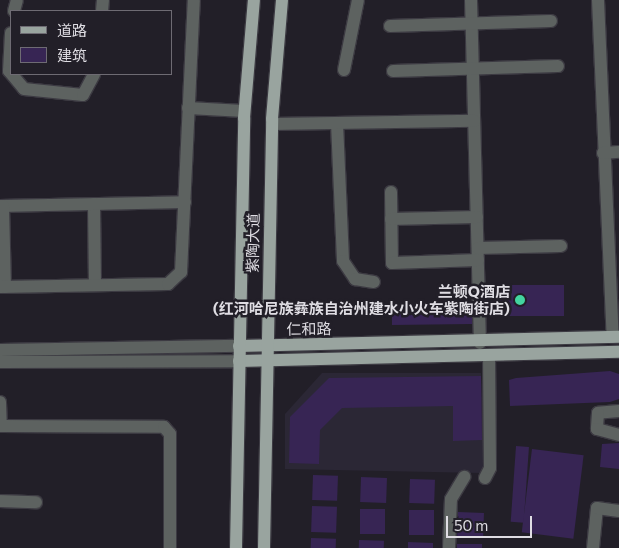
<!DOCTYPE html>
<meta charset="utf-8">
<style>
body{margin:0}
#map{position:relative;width:619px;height:548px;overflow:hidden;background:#221f28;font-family:Commissioner,"Noto Sans SC",sans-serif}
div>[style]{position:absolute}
.built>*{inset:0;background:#2b2735}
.building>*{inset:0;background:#372554;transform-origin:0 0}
.roads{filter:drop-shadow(1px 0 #3c3a42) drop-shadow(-1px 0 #3c3a42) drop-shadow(0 1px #3c3a42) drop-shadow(0 -1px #3c3a42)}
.minor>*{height:12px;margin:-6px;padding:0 6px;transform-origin:6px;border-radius:6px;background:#5d6260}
.major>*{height:12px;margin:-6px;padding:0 6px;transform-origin:6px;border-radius:6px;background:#99a49f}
.dots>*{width:14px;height:14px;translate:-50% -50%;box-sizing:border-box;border:2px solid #221f28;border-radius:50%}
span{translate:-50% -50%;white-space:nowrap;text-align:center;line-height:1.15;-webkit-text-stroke:5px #221f28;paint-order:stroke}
.street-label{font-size:15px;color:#dfdde3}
.poi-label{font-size:15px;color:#dfdde3;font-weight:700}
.right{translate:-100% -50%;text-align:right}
.legend{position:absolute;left:10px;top:10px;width:162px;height:65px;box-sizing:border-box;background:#221f28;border:1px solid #6e6b73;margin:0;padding:6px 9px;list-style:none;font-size:15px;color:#dfdde3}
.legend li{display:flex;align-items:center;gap:10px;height:25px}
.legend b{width:25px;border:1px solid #6e6b73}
.scale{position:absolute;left:446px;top:516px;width:86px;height:22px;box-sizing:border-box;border:2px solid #dfdde3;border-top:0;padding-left:6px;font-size:15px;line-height:18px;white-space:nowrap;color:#dfdde3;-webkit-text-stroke:4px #221f28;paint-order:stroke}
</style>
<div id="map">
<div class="built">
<i style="clip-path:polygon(322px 373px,481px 373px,485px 469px,481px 473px,285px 469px,285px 414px)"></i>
</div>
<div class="building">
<i style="left:564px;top:285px;width:31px;height:71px;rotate:90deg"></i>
<i style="clip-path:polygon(439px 302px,472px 305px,472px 324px,392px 325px,392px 306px)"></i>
<i style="clip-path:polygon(610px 371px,619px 374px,619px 399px,610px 402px,510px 406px,509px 380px,516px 378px)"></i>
<i style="clip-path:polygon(481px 376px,482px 440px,453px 441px,453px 406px,342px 408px,320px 430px,319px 464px,289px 463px,290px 417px,329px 378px)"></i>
<i style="clip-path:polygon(619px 443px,619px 469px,600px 467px,602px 444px)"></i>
<i style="left:516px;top:446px;width:13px;height:76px;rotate:4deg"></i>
<i style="left:532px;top:449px;width:52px;height:84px;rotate:7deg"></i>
<i style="left:313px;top:475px;width:25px;height:25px;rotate:2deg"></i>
<i style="left:361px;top:477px;width:26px;height:25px;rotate:2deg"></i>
<i style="left:410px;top:479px;width:25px;height:24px;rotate:2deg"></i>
<i style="left:312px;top:506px;width:25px;height:26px;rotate:2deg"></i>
<i style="left:360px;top:509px;width:25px;height:25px"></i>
<i style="left:409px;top:510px;width:25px;height:25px"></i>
<i style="left:458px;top:512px;width:26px;height:25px;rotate:2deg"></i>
<i style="left:311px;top:538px;width:25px;height:10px;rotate:2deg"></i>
<i style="left:359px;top:540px;width:25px;height:8px;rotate:2deg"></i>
<i style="clip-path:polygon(408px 542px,433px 543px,433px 548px,408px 548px)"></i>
<i style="left:457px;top:544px;width:25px;height:4px"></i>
</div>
<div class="roads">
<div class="minor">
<i style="left:471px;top:0;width:343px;rotate:88.5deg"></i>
<i style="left:598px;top:0;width:337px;rotate:87.5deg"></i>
<i style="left:14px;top:11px;width:11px;rotate:-75deg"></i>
<i style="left:102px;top:11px;width:11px;rotate:-85deg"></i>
<i style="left:390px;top:26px;width:161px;rotate:-1.8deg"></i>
<i style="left:11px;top:33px;width:38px;rotate:93deg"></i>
<i style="left:9px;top:71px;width:23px;rotate:50deg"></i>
<i style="left:24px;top:89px;width:59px;rotate:5.8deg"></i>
<i style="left:83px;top:95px;width:24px;rotate:-62deg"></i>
<i style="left:344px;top:70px;width:71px;rotate:-78.7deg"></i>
<i style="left:393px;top:71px;width:165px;rotate:-1.7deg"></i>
<i style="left:188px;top:108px;width:56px;rotate:3.1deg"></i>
<i style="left:337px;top:123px;width:138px;rotate:87.5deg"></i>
<i style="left:343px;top:261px;width:22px;rotate:56deg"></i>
<i style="left:355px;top:279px;width:19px;rotate:9deg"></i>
<i style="left:272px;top:124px;width:202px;rotate:-0.9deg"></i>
<i style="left:603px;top:153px;width:16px;rotate:-4deg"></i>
<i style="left:391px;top:192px;width:71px;rotate:89.2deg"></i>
<i style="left:392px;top:263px;width:86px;rotate:-2deg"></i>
<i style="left:94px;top:204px;width:81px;rotate:89.3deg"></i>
<i style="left:0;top:206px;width:185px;rotate:-1.2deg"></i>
<i style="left:3px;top:206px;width:81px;rotate:88.6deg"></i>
<i style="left:391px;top:219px;width:86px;rotate:-1.3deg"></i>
<i style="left:478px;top:248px;width:83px;rotate:-1.4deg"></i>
<i style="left:0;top:287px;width:168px;rotate:-1deg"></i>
<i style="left:168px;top:284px;width:18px;rotate:-43deg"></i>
<i style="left:181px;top:272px;width:272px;rotate:-87.3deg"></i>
<i style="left:0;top:350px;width:239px;rotate:-1deg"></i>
<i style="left:0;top:362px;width:239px;rotate:-0.2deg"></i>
<i style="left:0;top:402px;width:24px;rotate:88deg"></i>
<i style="left:619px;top:411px;width:21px;rotate:175deg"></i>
<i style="left:598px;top:413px;width:16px;rotate:94deg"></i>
<i style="left:597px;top:429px;width:23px;rotate:15deg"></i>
<i style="left:0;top:426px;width:164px;rotate:0.3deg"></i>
<i style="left:164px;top:427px;width:9px;rotate:49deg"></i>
<i style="left:170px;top:434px;width:114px;rotate:90deg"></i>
<i style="left:485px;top:478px;width:11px;rotate:-63deg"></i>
<i style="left:490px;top:468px;width:110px;rotate:-90.5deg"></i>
<i style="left:0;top:501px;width:36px;rotate:2deg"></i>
<i style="left:449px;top:548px;width:49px;rotate:-87.7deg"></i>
<i style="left:451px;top:499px;width:26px;rotate:-59deg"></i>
<i style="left:593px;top:548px;width:40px;rotate:-84.3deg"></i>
<i style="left:597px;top:508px;width:22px;rotate:8deg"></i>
</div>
<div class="major">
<i style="left:239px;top:346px;width:380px;rotate:-1.4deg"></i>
<i style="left:239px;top:361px;width:380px;rotate:-1.4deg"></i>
<i style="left:236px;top:548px;width:430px;rotate:-88.9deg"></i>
<i style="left:244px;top:118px;width:118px;rotate:-85.2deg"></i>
<i style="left:264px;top:548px;width:429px;rotate:-88.9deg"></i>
<i style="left:272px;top:119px;width:119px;rotate:-85.2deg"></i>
</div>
</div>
<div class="dots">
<i style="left:520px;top:300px;background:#43d4a0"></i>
</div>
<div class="street-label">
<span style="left:253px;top:243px;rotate:-89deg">紫陶大道</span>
<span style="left:309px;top:329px;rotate:-1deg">仁和路</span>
</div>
<div class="poi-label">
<span class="right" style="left:510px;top:300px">兰顿Q酒店<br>(红河哈尼族彝族自治州建水小火车紫陶街店)</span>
</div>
<ul class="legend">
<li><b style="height:6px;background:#99a49f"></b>道路</li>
<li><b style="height:14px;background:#372554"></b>建筑</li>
</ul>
<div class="scale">50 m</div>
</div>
